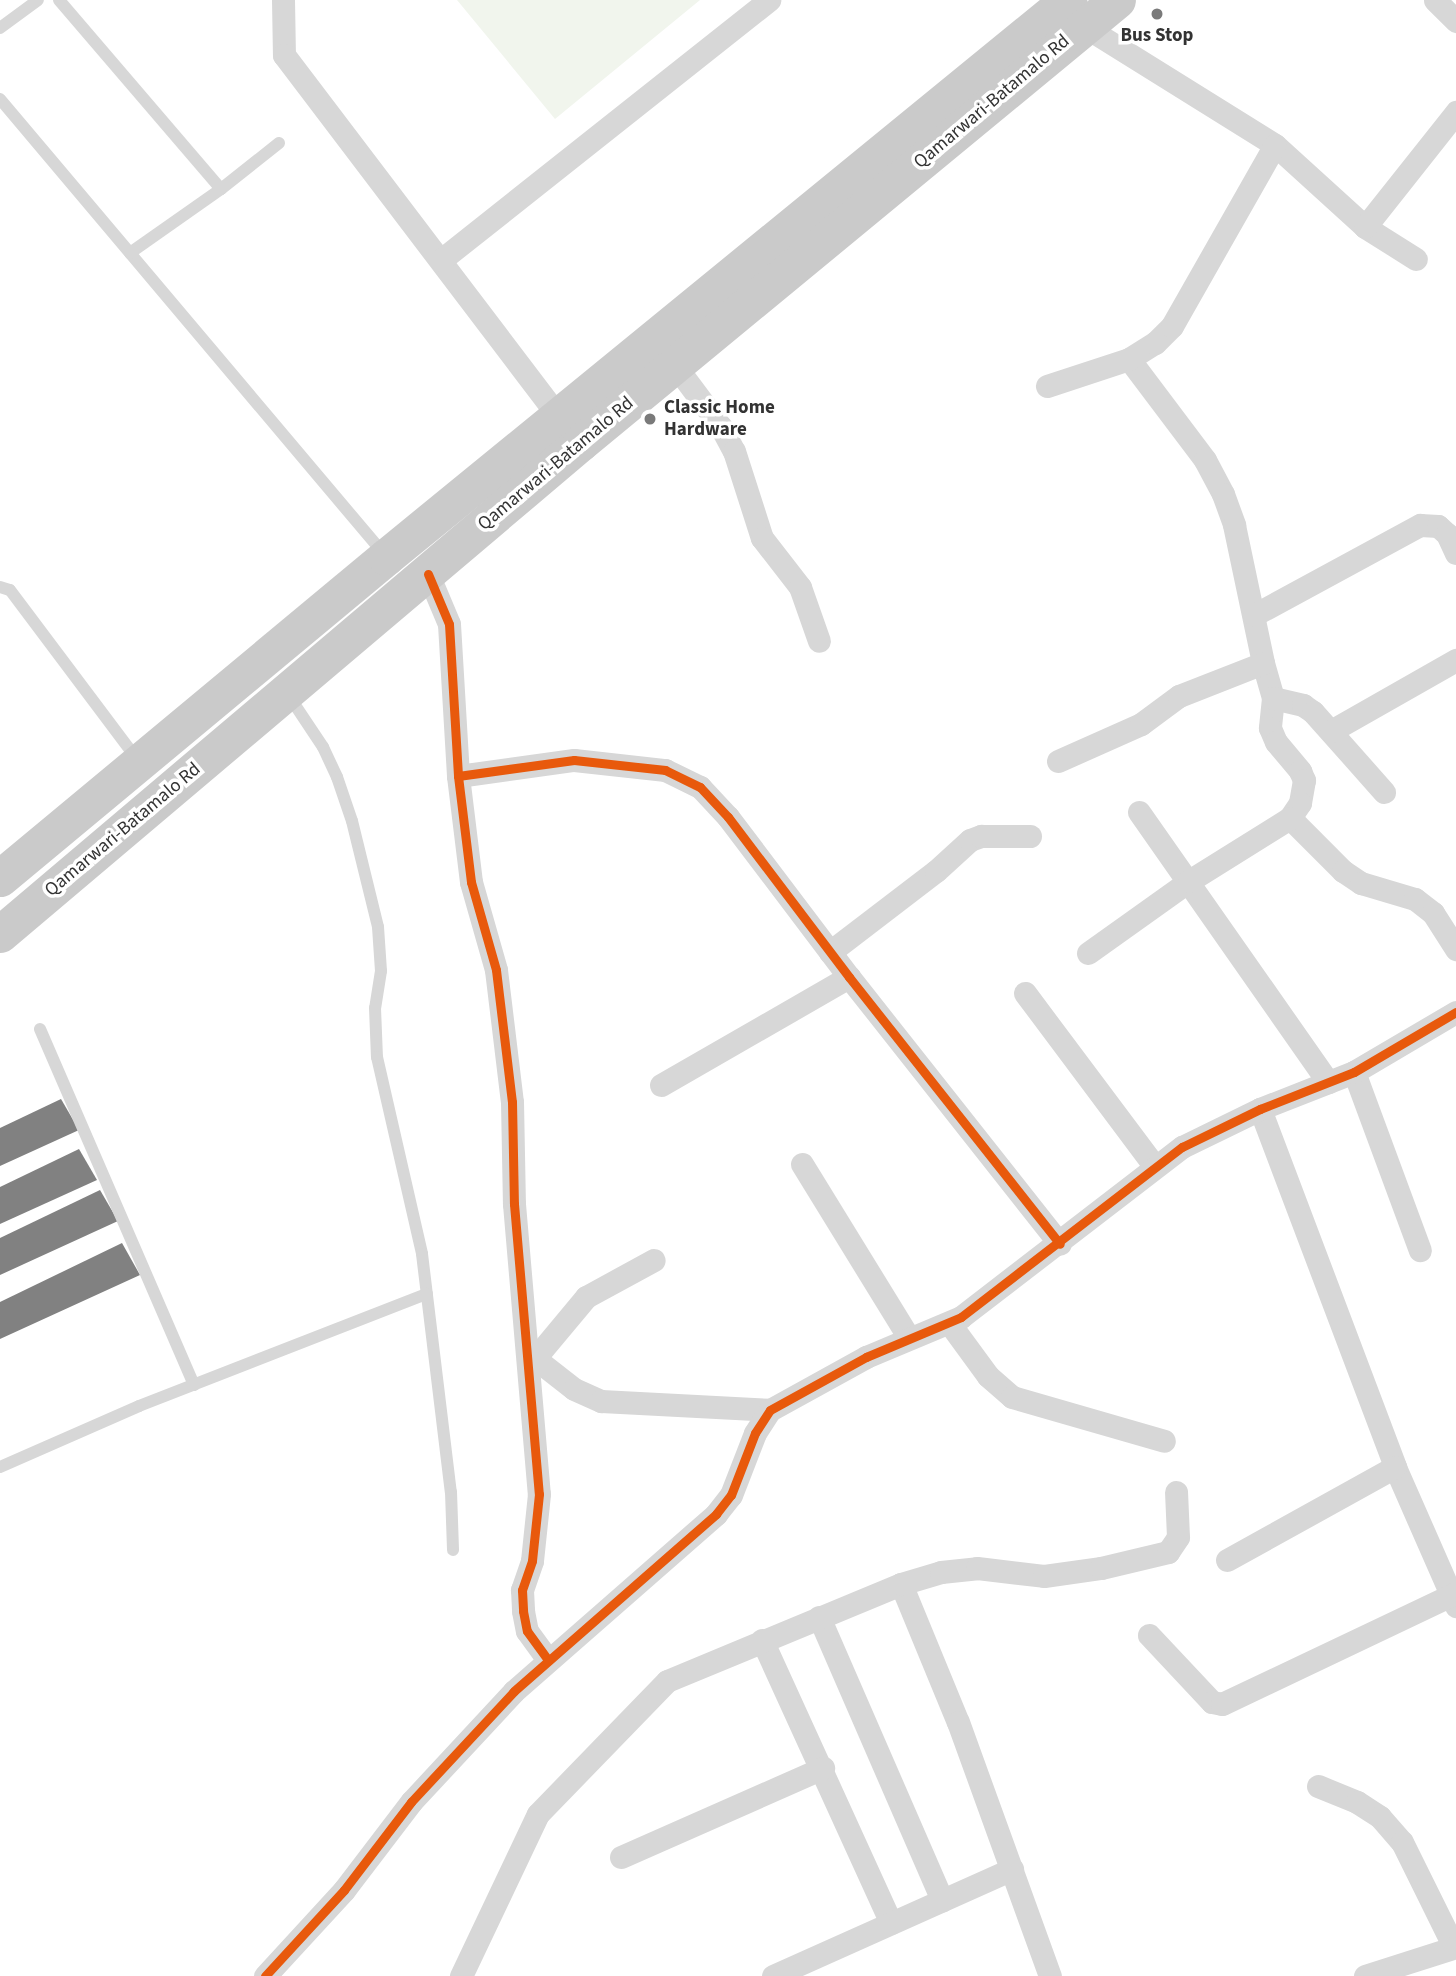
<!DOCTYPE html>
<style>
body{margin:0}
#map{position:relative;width:1456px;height:1976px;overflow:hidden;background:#fff;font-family:"Source Sans 3",sans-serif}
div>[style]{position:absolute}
.green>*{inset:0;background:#f1f5ed}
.building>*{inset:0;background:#818181}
.lane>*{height:12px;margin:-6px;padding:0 6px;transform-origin:6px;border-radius:6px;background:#d7d7d7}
.street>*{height:23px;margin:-11.5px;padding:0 11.5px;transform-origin:11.5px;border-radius:11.5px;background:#d7d7d7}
.primary>*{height:37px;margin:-18.5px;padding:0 18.5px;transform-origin:18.5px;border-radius:18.5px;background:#cacaca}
.cycleway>*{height:9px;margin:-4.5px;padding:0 4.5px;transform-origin:4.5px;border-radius:4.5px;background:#e8590c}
.dots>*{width:19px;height:19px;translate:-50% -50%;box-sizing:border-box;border:4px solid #fff;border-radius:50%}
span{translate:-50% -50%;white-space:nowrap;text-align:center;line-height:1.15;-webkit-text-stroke:7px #fff;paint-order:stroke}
.poi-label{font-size:19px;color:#333;font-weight:700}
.left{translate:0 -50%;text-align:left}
.street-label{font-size:19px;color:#333}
</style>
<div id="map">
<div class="green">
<i style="clip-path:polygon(457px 0,700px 0,555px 119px)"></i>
</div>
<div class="building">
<i style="clip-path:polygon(61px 1099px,79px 1130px,0 1166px,0 1128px)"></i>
<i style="clip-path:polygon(79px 1149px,97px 1180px,0 1224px,0 1187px)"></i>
<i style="clip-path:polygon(100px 1190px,118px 1221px,0 1275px,0 1238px)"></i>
<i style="clip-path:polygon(122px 1243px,140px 1275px,0 1339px,0 1302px)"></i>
</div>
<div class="lane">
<i style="left:59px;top:0;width:249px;rotate:49.4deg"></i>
<i style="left:221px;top:189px;width:74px;rotate:-38.4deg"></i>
<i style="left:0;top:28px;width:47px;rotate:-36.4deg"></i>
<i style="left:0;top:99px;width:595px;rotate:49.84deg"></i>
<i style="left:130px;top:253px;width:111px;rotate:-35.1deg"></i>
<i style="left:0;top:587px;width:10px;rotate:17deg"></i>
<i style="left:10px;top:590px;width:211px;rotate:53.1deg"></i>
<i style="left:287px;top:693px;width:65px;rotate:56.3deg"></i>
<i style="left:323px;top:747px;width:33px;rotate:65deg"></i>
<i style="left:337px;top:777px;width:46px;rotate:71.2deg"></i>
<i style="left:352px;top:821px;width:109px;rotate:76.2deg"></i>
<i style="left:378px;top:927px;width:44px;rotate:86.1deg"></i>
<i style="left:381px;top:971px;width:37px;rotate:99deg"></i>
<i style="left:375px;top:1008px;width:49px;rotate:87.7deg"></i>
<i style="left:377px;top:1057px;width:202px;rotate:77.1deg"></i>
<i style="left:422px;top:1254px;width:240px;rotate:83.1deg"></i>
<i style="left:451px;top:1492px;width:58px;rotate:88deg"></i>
<i style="left:40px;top:1029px;width:388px;rotate:66.6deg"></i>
<i style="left:0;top:1467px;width:152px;rotate:-23.7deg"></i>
<i style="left:139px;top:1406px;width:309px;rotate:-21.3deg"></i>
</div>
<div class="street">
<i style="left:283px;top:0;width:55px;rotate:89deg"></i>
<i style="left:284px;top:55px;width:455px;rotate:52.8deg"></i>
<i style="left:1435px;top:0;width:30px;rotate:45deg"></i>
<i style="left:1084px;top:26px;width:225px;rotate:31.9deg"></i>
<i style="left:1275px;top:145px;width:122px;rotate:42.3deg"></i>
<i style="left:1365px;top:227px;width:60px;rotate:32.1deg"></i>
<i style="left:1365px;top:227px;width:147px;rotate:-51.6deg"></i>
<i style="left:441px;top:260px;width:419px;rotate:-38.4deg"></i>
<i style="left:1129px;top:359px;width:126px;rotate:53deg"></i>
<i style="left:1205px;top:460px;width:38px;rotate:62deg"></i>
<i style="left:1223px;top:494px;width:33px;rotate:70deg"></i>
<i style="left:1234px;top:525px;width:141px;rotate:78.1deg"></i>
<i style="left:1263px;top:663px;width:36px;rotate:74deg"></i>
<i style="left:1273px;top:698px;width:30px;rotate:96deg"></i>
<i style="left:1270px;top:728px;width:15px;rotate:67deg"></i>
<i style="left:1276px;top:742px;width:38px;rotate:50deg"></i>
<i style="left:1300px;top:771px;width:10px;rotate:66deg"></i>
<i style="left:1304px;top:780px;width:23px;rotate:100deg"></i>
<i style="left:1300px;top:803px;width:18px;rotate:124deg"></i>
<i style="left:1290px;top:818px;width:75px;rotate:45deg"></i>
<i style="left:1343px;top:871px;width:22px;rotate:34deg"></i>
<i style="left:1361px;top:883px;width:56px;rotate:16.5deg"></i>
<i style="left:1415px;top:899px;width:23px;rotate:38deg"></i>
<i style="left:1433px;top:913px;width:43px;rotate:57.4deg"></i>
<i style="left:674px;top:364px;width:79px;rotate:53.3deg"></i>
<i style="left:721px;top:427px;width:27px;rotate:62deg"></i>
<i style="left:734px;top:451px;width:91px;rotate:72.2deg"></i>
<i style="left:762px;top:538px;width:62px;rotate:52.2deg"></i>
<i style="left:800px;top:587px;width:57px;rotate:70.6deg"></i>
<i style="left:1047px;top:386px;width:86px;rotate:-18.2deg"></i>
<i style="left:1129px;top:359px;width:31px;rotate:-32deg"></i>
<i style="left:1155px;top:343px;width:24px;rotate:-45deg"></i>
<i style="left:1172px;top:326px;width:208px;rotate:-60.4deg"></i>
<i style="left:428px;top:574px;width:54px;rotate:67.2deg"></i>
<i style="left:449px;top:624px;width:152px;rotate:86.6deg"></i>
<i style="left:458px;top:776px;width:107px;rotate:83deg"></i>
<i style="left:471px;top:882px;width:91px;rotate:74.1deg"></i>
<i style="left:496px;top:970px;width:133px;rotate:83.1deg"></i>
<i style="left:512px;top:1102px;width:102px;rotate:88.9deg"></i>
<i style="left:514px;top:1204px;width:291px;rotate:85.1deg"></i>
<i style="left:539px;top:1494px;width:67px;rotate:96deg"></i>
<i style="left:532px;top:1561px;width:31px;rotate:109deg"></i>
<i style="left:522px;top:1590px;width:21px;rotate:87deg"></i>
<i style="left:523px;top:1611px;width:20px;rotate:79deg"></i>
<i style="left:527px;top:1631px;width:36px;rotate:54deg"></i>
<i style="left:1254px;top:615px;width:189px;rotate:-28.5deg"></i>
<i style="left:1420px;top:525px;width:18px;rotate:3deg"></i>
<i style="left:1438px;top:526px;width:12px;rotate:42deg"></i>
<i style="left:1447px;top:534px;width:21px;rotate:65deg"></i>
<i style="left:1273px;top:698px;width:31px;rotate:13deg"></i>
<i style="left:1303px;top:705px;width:12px;rotate:35deg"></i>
<i style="left:1313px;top:712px;width:107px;rotate:48.4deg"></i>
<i style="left:1331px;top:731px;width:144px;rotate:-29.6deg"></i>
<i style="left:1058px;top:761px;width:91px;rotate:-24deg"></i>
<i style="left:1141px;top:724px;width:47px;rotate:-36.4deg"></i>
<i style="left:1179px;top:696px;width:90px;rotate:-21.4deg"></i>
<i style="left:458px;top:776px;width:117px;rotate:-7.9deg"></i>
<i style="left:574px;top:760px;width:92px;rotate:6.3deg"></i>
<i style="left:665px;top:770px;width:39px;rotate:26deg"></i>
<i style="left:700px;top:787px;width:41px;rotate:47deg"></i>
<i style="left:728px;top:817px;width:201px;rotate:52.9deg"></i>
<i style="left:849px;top:977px;width:340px;rotate:51.7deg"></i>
<i style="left:1139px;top:812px;width:330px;rotate:55deg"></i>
<i style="left:830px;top:952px;width:133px;rotate:-37.4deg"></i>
<i style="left:936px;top:871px;width:46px;rotate:-42.4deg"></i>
<i style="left:970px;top:840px;width:12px;rotate:-20deg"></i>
<i style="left:981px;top:836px;width:49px"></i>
<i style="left:1088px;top:953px;width:124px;rotate:-35.5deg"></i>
<i style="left:1189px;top:881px;width:119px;rotate:-32deg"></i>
<i style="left:1025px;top:993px;width:217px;rotate:53.2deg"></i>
<i style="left:1354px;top:1072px;width:190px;rotate:69.7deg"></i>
<i style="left:661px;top:1085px;width:217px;rotate:-29.9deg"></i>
<i style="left:1260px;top:1109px;width:383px;rotate:69.3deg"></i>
<i style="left:1395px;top:1467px;width:152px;rotate:66.3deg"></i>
<i style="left:802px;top:1164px;width:204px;rotate:58.4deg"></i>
<i style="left:950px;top:1324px;width:64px;rotate:53.8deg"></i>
<i style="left:988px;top:1376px;width:32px;rotate:41deg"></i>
<i style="left:1012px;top:1397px;width:158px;rotate:16.1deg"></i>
<i style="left:528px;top:1353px;width:58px;rotate:38deg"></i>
<i style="left:574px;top:1389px;width:30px;rotate:24deg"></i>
<i style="left:601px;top:1401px;width:169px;rotate:3deg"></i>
<i style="left:536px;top:1357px;width:78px;rotate:-50.2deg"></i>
<i style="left:586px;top:1297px;width:77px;rotate:-28.6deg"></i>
<i style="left:1227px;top:1560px;width:192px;rotate:-29deg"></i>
<i style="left:901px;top:1584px;width:149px;rotate:67.6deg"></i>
<i style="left:958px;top:1722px;width:270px;rotate:70.1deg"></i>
<i style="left:819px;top:1617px;width:309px;rotate:66.5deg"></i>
<i style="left:1149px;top:1635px;width:92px;rotate:46.8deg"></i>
<i style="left:1212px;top:1702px;width:10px;rotate:11deg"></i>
<i style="left:1222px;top:1704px;width:259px;rotate:-25.4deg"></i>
<i style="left:762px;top:1640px;width:311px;rotate:65.5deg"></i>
<i style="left:1318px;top:1786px;width:42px;rotate:22.3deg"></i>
<i style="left:1357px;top:1802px;width:27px;rotate:33deg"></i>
<i style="left:1380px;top:1817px;width:33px;rotate:49deg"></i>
<i style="left:1402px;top:1842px;width:117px;rotate:63.7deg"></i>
<i style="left:621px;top:1857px;width:221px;rotate:-23.8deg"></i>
<i style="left:265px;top:1976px;width:117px;rotate:-47.4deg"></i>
<i style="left:344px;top:1890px;width:111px;rotate:-52.7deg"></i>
<i style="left:411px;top:1802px;width:151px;rotate:-47.1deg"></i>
<i style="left:514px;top:1691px;width:269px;rotate:-41.2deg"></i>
<i style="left:716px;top:1514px;width:24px;rotate:-52deg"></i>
<i style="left:731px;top:1495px;width:66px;rotate:-68.8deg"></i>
<i style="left:755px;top:1433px;width:27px;rotate:-57deg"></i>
<i style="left:770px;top:1410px;width:110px;rotate:-28.9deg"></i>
<i style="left:866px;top:1357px;width:103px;rotate:-22.8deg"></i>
<i style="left:961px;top:1317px;width:279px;rotate:-37.6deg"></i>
<i style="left:1182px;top:1147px;width:87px;rotate:-26deg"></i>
<i style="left:1260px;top:1109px;width:101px;rotate:-21.5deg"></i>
<i style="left:1354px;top:1072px;width:118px;rotate:-30.5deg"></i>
<i style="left:461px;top:1976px;width:179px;rotate:-64.6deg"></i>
<i style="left:538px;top:1814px;width:185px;rotate:-45.9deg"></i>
<i style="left:667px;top:1681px;width:253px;rotate:-22.5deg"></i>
<i style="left:901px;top:1584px;width:42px;rotate:-16.7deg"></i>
<i style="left:941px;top:1572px;width:36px;rotate:-6deg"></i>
<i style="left:977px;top:1568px;width:67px;rotate:6.8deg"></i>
<i style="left:1044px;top:1576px;width:58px;rotate:-8deg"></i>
<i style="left:1101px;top:1568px;width:69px;rotate:-13.4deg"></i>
<i style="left:1168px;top:1552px;width:18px;rotate:-56deg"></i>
<i style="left:1178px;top:1537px;width:45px;rotate:-92.5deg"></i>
<i style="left:773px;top:1976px;width:262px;rotate:-24.1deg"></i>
<i style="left:1365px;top:1976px;width:96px;rotate:-17.7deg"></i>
</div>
<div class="primary">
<i style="left:0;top:878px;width:502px;rotate:-39.75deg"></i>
<i style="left:386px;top:557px;width:881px;rotate:-39.24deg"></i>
<i style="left:0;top:934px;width:760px;rotate:-40.25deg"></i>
<i style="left:580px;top:443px;width:696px;rotate:-39.52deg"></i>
</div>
<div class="cycleway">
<i style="left:428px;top:574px;width:54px;rotate:67.2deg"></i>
<i style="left:449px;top:624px;width:152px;rotate:86.6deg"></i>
<i style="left:458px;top:776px;width:107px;rotate:83deg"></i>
<i style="left:471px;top:882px;width:91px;rotate:74.1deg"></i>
<i style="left:496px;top:970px;width:133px;rotate:83.1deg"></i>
<i style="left:512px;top:1102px;width:102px;rotate:88.9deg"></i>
<i style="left:514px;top:1204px;width:291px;rotate:85.1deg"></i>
<i style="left:539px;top:1494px;width:67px;rotate:96deg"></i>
<i style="left:532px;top:1561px;width:31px;rotate:109deg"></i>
<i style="left:522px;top:1590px;width:21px;rotate:87deg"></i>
<i style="left:523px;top:1611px;width:20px;rotate:79deg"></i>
<i style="left:527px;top:1631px;width:36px;rotate:54deg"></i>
<i style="left:458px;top:776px;width:117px;rotate:-7.9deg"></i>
<i style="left:574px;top:760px;width:92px;rotate:6.3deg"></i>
<i style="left:665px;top:770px;width:39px;rotate:26deg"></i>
<i style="left:700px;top:787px;width:41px;rotate:47deg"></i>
<i style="left:728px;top:817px;width:201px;rotate:52.9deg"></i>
<i style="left:849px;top:977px;width:340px;rotate:51.7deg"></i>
<i style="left:265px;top:1976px;width:117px;rotate:-47.4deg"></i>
<i style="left:344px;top:1890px;width:111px;rotate:-52.7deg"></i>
<i style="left:411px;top:1802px;width:151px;rotate:-47.1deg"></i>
<i style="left:514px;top:1691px;width:269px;rotate:-41.2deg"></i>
<i style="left:716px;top:1514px;width:24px;rotate:-52deg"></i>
<i style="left:731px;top:1495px;width:66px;rotate:-68.8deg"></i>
<i style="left:755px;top:1433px;width:27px;rotate:-57deg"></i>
<i style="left:770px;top:1410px;width:110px;rotate:-28.9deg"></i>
<i style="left:866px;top:1357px;width:103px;rotate:-22.8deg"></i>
<i style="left:961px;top:1317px;width:279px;rotate:-37.6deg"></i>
<i style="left:1182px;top:1147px;width:87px;rotate:-26deg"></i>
<i style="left:1260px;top:1109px;width:101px;rotate:-21.5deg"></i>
<i style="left:1354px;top:1072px;width:118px;rotate:-30.5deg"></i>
</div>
<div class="dots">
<i style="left:1157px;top:14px;background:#7a7a7a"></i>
<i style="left:650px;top:419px;background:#7a7a7a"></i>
</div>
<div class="poi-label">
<span style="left:1157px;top:36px">Bus Stop</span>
<span class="left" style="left:664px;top:419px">Classic Home<br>Hardware</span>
</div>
<div class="street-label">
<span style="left:992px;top:102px;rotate:-40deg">Qamarwari-Batamalo Rd</span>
<span style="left:556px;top:464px;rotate:-40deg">Qamarwari-Batamalo Rd</span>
<span style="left:123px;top:830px;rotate:-40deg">Qamarwari-Batamalo Rd</span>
</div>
</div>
